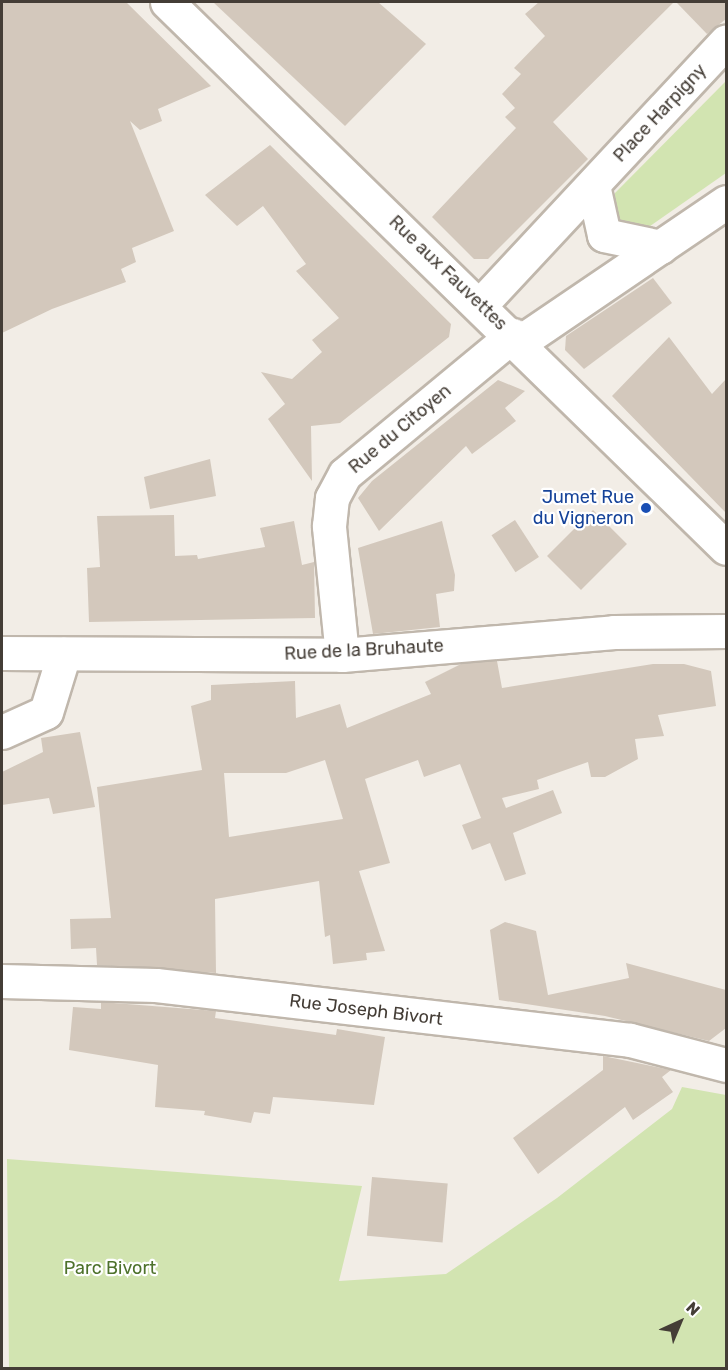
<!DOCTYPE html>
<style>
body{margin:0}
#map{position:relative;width:728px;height:1370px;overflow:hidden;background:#f2ede6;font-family:Rubik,sans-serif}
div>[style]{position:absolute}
.green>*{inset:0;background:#d2e4b1}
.building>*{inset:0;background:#d3c8bc;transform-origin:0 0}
.roads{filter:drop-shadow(2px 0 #c0b7ac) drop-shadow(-2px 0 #c0b7ac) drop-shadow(0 2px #c0b7ac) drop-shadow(0 -2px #c0b7ac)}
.minor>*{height:33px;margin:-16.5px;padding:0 16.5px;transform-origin:16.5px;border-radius:16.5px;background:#fff}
.dots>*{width:16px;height:16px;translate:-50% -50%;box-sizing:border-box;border:3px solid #fff;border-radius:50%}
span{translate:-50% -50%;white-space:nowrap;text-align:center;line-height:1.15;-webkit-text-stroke:4.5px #fff;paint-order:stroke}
.street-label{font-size:18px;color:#443d36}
.transit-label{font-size:18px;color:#164399}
.right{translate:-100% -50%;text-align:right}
.park-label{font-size:18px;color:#4e722c}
.frame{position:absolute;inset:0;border:3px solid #443d36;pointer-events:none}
.north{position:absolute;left:650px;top:1292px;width:60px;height:60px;-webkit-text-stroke:4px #fff;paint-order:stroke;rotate:44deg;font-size:16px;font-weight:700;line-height:24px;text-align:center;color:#443d36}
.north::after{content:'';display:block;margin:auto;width:21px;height:27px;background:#443d36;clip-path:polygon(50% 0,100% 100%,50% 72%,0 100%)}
</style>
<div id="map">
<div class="green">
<i style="clip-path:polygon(726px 81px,726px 173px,643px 231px,618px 222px,613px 212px,615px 193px)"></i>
<i style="clip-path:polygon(682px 1087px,726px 1095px,726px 1368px,9px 1368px,7px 1159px,362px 1186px,339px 1281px,446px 1274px,557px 1198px,672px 1109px)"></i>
</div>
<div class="building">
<i style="clip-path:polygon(2px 2px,126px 2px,211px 86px,158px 109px,162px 121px,140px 130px,130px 121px,174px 231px,132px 248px,136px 262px,121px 269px,126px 282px,52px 309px,2px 333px)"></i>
<i style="clip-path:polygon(213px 2px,378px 2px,426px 44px,345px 126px)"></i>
<i style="clip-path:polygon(539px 2px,674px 2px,553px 122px,588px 159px,488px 259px,474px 259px,432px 217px,516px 128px,505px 117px,515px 108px,502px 94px,521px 74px,514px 68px,545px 36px,525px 14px)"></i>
<i style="clip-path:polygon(676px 2px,726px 2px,726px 19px,707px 34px)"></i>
<i style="clip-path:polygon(270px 145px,451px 324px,449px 337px,340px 423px,311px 426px,312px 481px,268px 419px,285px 404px,261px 372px,292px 379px,322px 352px,312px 340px,339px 318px,296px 271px,306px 264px,263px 206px,237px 226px,205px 195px)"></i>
<i style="clip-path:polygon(653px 278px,672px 303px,584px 369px,565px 350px,566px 336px)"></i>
<i style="clip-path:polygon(669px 337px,712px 394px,726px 379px,726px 513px,612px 396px)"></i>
<i style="clip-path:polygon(498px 380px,525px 391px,505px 408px,516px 421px,472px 454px,466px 446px,379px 531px,358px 498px,372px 481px)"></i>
<i style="clip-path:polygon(210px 459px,216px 496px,150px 509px,144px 477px)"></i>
<i style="left:593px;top:510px;width:48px;height:65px;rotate:45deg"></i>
<i style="clip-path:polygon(174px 515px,175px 556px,197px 555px,198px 559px,265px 547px,260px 528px,294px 521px,302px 565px,314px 562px,315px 618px,89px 622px,87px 568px,100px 567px,97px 516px)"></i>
<i style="left:515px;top:520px;width:44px;height:28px;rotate:57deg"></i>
<i style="clip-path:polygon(442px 521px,455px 575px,454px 591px,436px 594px,440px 627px,373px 634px,358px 548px)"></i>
<i style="clip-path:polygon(evenodd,497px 661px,502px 688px,653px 664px,684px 664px,711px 671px,716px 706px,658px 715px,664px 736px,635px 739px,638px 759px,605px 777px,591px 777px,588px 762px,537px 780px,539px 789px,502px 798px,506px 808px,553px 790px,562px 813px,513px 833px,526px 874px,505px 881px,490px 843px,472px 850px,462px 825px,481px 818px,460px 764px,424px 777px,418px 760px,365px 779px,390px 863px,359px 871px,385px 951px,366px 953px,367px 960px,333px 964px,330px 935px,325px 937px,319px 881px,215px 899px,216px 973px,97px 965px,96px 948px,71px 949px,70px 919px,111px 918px,97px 787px,202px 770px,191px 706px,211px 700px,211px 685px,295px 681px,296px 718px,340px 704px,347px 728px,431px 694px,425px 682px,461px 664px,497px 661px,325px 760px,343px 819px,229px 837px,224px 773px,286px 773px,325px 760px)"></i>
<i style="clip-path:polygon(80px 732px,95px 807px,53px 814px,49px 798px,2px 805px,2px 772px,43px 752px,41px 738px)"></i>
<i style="clip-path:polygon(505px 922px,536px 931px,548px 995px,629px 978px,626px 963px,726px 990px,726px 1028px,709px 1041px,605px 1016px,499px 1000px,490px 930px)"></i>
<i style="clip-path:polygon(101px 1002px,216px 1011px,215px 1018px,336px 1035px,337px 1029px,385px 1037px,374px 1105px,273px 1097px,270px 1114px,254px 1112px,251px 1123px,204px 1115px,205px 1111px,155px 1107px,158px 1065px,69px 1050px,73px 1007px,101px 1009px)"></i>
<i style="clip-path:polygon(603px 1056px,671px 1070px,662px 1077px,673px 1092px,633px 1120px,625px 1107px,538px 1174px,513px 1138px,603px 1070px)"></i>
<i style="left:372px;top:1177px;width:76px;height:59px;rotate:5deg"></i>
</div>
<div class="roads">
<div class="minor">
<i style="left:167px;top:2px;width:781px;rotate:44.33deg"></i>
<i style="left:593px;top:185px;width:51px;rotate:77.6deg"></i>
<i style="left:604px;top:235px;width:58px;rotate:11.9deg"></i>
<i style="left:481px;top:304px;width:359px;rotate:-47deg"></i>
<i style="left:520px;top:342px;width:249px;rotate:-34.2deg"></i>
<i style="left:2px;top:653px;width:340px;rotate:0.3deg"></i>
<i style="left:342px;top:655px;width:273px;rotate:-4.8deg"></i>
<i style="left:614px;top:632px;width:112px;rotate:-0.5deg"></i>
<i style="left:342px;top:655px;width:130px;rotate:-95.8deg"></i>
<i style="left:329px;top:526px;width:28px;rotate:-84deg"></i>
<i style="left:332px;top:498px;width:27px;rotate:-62deg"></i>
<i style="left:345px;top:474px;width:218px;rotate:-39.6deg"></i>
<i style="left:2px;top:732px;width:48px;rotate:-24.4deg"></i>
<i style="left:46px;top:712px;width:61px;rotate:-72.8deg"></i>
<i style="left:2px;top:981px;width:154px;rotate:1.5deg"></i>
<i style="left:156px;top:985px;width:477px;rotate:6.6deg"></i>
<i style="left:630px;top:1040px;width:99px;rotate:14.6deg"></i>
</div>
</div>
<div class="dots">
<i style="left:646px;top:508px;background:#1a4fb4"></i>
</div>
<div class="street-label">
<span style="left:660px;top:113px;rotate:-47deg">Place Harpigny</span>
<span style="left:448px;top:273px;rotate:44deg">Rue aux Fauvettes</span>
<span style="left:400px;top:429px;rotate:-40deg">Rue du Citoyen</span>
<span style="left:364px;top:650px;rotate:-3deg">Rue de la Bruhaute</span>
<span style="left:366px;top:1010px;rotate:7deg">Rue Joseph Bivort</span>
</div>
<div class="transit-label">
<span class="right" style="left:634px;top:508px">Jumet Rue<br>du Vigneron</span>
</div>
<div class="park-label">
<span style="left:110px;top:1268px">Parc Bivort</span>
</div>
<div class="frame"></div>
<div class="north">N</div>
</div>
